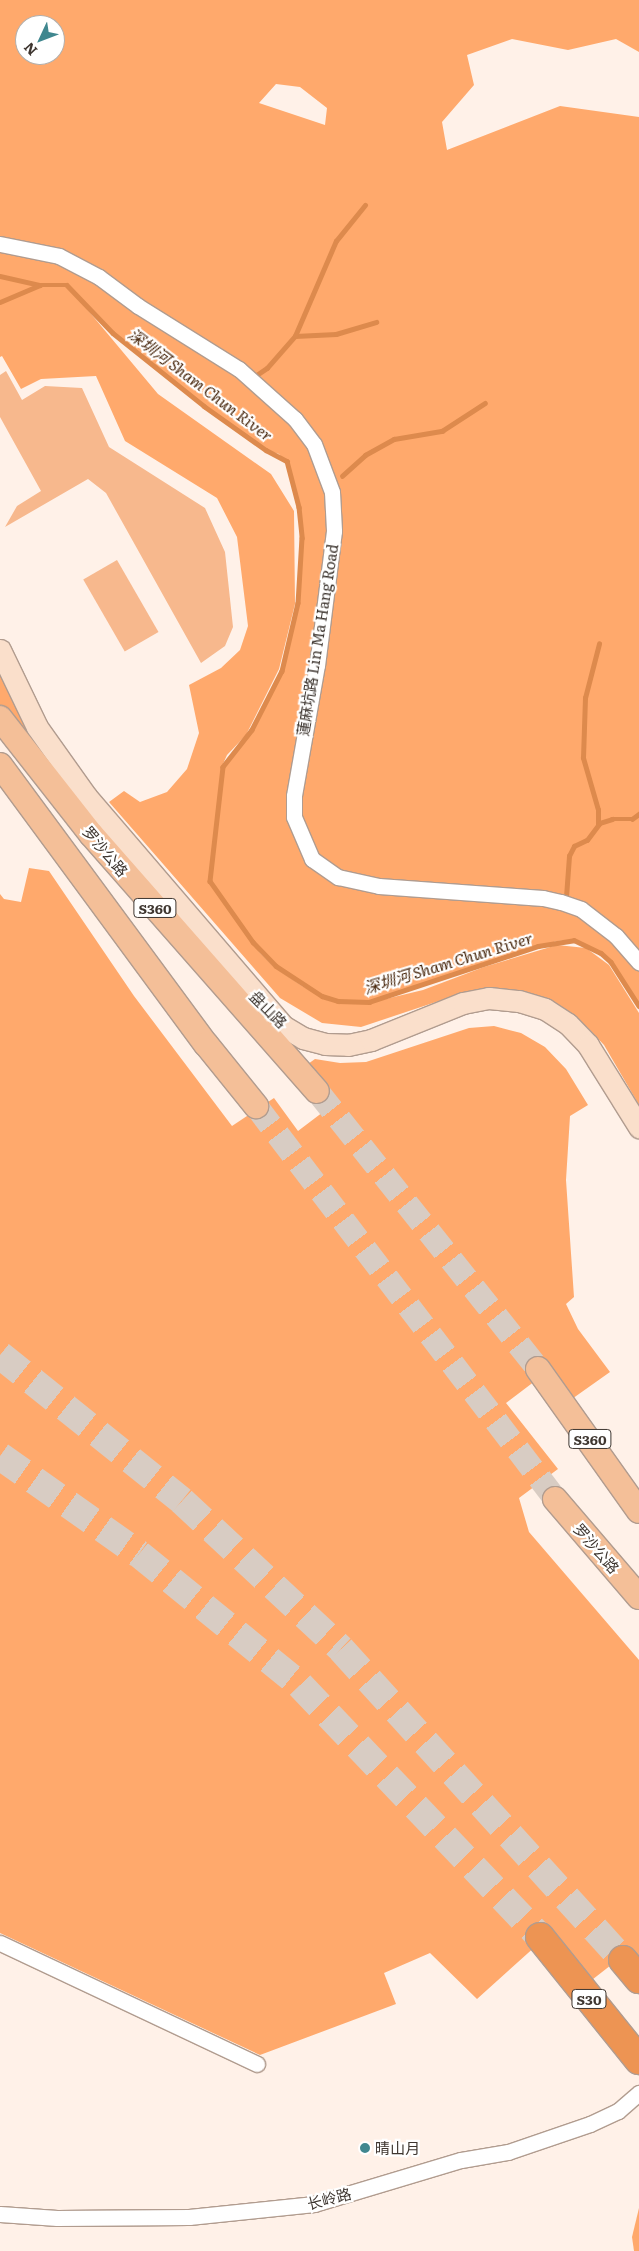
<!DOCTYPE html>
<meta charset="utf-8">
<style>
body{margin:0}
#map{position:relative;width:639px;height:2251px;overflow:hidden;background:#fff1e8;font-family:Literata,"Noto Sans SC",serif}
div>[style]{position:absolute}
.green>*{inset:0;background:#f7b88d;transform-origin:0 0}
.forest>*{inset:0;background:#ffa96c}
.stream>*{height:4.5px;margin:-2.25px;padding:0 2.25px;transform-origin:2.25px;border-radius:2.25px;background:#dd8a4d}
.primary-tunnel>*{height:24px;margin-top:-12px;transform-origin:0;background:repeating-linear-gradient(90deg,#d8ccc3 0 24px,transparent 0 36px)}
.highway-tunnel>*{height:28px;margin-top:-14px;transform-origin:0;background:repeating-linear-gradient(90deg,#d8ccc3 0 28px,transparent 0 42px)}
.roads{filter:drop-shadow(1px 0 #b19c8f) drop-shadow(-1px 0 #b19c8f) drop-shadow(0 1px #b19c8f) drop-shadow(0 -1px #b19c8f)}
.street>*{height:15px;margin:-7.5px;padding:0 7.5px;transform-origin:7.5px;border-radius:7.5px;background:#fff}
.secondary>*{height:21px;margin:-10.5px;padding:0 10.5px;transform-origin:10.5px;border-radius:10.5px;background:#fadfcb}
.primary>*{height:24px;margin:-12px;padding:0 12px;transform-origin:12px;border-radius:12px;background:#f4bf98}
.highway>*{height:28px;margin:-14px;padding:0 14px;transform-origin:14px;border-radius:14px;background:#ed9453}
.dots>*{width:14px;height:14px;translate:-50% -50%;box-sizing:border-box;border:2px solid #fff;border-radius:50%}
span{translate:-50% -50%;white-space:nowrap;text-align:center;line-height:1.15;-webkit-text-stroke:4.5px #fff;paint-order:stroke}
.shield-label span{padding:1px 4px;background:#fff;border:1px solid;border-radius:4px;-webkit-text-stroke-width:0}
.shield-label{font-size:14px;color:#3e3630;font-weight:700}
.street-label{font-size:15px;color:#3e3630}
.poi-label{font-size:15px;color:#3e3630}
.left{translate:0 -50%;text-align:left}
.water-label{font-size:16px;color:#49280e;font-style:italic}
.north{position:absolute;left:15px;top:15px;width:50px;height:50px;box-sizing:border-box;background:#fff;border:1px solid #b2afac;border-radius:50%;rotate:227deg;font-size:14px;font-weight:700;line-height:20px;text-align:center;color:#3e3630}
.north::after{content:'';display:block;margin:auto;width:18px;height:22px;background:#40878f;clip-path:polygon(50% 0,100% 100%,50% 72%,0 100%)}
</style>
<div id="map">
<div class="green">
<i style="clip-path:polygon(6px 371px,22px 400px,45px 386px,82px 388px,109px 447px,205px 508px,225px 552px,233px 627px,225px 646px,201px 663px,106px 493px,88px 479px,5px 527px,17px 506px,41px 491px,0 417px,0 375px)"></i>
<i style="left:117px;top:560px;width:83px;height:39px;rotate:60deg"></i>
</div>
<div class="forest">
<i style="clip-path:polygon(evenodd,0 0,639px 0,639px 52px,616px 39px,568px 50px,512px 39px,467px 55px,474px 85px,442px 122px,447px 150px,560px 106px,639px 117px,639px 1006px,611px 962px,599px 952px,573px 940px,557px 941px,500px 958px,369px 1002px,329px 1000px,276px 966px,253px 942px,210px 881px,212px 853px,209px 882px,260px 953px,274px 967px,302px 986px,329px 1001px,369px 1003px,423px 990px,484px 967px,557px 945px,586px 948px,609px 965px,639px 1013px,639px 1105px,604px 1045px,587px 1027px,543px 997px,511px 991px,463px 993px,361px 1027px,322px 1023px,280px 998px,109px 802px,124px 791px,140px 802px,167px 792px,187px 769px,199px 733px,189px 685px,221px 668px,240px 650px,248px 626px,237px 537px,217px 498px,125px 441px,96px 376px,41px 379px,21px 389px,2px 356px,0 357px,0 303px,16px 296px,0 302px,0 0,25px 25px,55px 25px,55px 55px,25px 55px,25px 25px,0 0,276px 84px,300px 87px,327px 108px,325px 125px,259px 103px,276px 84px,0 0,71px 290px,117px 337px,200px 403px,266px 450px,279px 454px,289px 467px,300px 515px,299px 595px,282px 671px,247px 736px,223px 767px,221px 782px,222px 766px,227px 755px,246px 735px,279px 669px,295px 604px,294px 511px,271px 474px,158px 394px,71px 290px)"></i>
<i style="clip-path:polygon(0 672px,73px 791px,0 707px)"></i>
<i style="clip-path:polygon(29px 868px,49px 871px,134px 996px,232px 1126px,274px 1098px,298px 1131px,327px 1109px,298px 1071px,315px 1059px,340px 1063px,366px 1062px,469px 1028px,494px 1026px,521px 1033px,545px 1047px,566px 1069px,588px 1105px,570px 1116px,566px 1180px,574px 1297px,566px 1304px,578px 1329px,610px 1372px,562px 1406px,539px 1378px,506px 1403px,558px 1469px,519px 1498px,529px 1532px,639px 1660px,639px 1964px,629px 1951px,588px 1983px,547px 1936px,477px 1999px,430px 1953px,384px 1973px,396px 2004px,260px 2055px,0 1933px,0 894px,4px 899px,21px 902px)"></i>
<i style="clip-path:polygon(639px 2208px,639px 2251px,634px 2251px,632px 2237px)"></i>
</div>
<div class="stream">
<i style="left:0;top:276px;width:41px;rotate:12.7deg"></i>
<i style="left:0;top:302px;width:43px;rotate:-23deg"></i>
<i style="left:40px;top:285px;width:27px"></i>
<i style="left:67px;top:285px;width:66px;rotate:46.2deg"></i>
<i style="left:113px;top:333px;width:117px;rotate:38.7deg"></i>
<i style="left:204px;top:406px;width:76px;rotate:35.4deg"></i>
<i style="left:266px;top:450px;width:24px;rotate:28deg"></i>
<i style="left:287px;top:461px;width:48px;rotate:75.4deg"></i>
<i style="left:299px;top:507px;width:31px;rotate:84deg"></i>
<i style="left:302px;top:538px;width:65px;rotate:93.5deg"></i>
<i style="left:298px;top:603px;width:70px;rotate:103.2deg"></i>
<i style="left:282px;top:671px;width:66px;rotate:117deg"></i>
<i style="left:252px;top:730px;width:47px;rotate:128.1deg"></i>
<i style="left:223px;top:767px;width:115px;rotate:96.5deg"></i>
<i style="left:210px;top:881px;width:75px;rotate:54.8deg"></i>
<i style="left:253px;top:942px;width:33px;rotate:46deg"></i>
<i style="left:276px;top:966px;width:55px;rotate:33.1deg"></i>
<i style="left:322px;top:996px;width:17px;rotate:17deg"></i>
<i style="left:338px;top:1001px;width:31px;rotate:2deg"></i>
<i style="left:369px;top:1002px;width:178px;rotate:-18.3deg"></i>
<i style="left:538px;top:946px;width:36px;rotate:-9deg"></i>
<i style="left:574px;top:940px;width:30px;rotate:26deg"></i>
<i style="left:601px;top:953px;width:13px;rotate:42deg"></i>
<i style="left:611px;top:962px;width:52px;rotate:57.5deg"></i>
<i style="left:295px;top:336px;width:41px;rotate:-2.8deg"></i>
<i style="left:336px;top:334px;width:42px;rotate:-16.7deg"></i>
<i style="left:255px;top:376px;width:14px;rotate:-34deg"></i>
<i style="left:267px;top:368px;width:43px;rotate:-48.8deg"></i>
<i style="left:295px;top:336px;width:103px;rotate:-66.7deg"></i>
<i style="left:336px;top:241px;width:46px;rotate:-51.1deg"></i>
<i style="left:342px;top:476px;width:31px;rotate:-42deg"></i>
<i style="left:365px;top:455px;width:33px;rotate:-29deg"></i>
<i style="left:394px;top:439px;width:49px;rotate:-9.5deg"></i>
<i style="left:442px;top:431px;width:51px;rotate:-33.1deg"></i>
<i style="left:598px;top:825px;width:15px;rotate:-90deg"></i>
<i style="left:598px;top:810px;width:54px;rotate:-106.1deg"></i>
<i style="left:583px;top:758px;width:60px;rotate:-88.1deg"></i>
<i style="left:585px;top:698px;width:56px;rotate:-75.5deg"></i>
<i style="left:566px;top:897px;width:41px;rotate:-85.8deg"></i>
<i style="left:569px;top:856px;width:11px;rotate:-63deg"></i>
<i style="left:574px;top:846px;width:14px;rotate:-25deg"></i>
<i style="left:587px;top:840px;width:21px;rotate:-53deg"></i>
<i style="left:600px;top:823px;width:13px;rotate:-18deg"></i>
<i style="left:612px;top:819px;width:20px"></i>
<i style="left:632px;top:819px;width:9px;rotate:-36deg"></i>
</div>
<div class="primary-tunnel">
<i style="left:317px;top:1091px;width:355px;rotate:51.5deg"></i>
<i style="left:256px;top:1106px;width:494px;rotate:52.7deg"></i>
</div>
<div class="highway-tunnel">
<i style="left:0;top:1355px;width:233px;rotate:38.7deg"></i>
<i style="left:182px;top:1501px;width:217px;rotate:42.9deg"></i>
<i style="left:341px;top:1649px;width:420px;rotate:47.8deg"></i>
<i style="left:0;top:1456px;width:170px;rotate:35.2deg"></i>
<i style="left:139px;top:1554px;width:208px;rotate:39.1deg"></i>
<i style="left:300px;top:1685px;width:348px;rotate:46.4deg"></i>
</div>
<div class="roads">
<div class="street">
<i style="left:0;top:244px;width:60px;rotate:11.5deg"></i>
<i style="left:59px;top:256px;width:45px;rotate:27.7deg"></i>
<i style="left:99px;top:277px;width:49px;rotate:36.6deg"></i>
<i style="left:138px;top:306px;width:119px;rotate:32deg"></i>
<i style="left:239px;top:369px;width:75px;rotate:41.8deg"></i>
<i style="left:295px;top:419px;width:31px;rotate:53deg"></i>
<i style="left:314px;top:444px;width:51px;rotate:69.4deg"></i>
<i style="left:332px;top:492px;width:39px;rotate:87deg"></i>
<i style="left:334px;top:531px;width:135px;rotate:97.2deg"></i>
<i style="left:317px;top:665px;width:133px;rotate:100deg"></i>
<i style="left:294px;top:796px;width:21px;rotate:90deg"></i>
<i style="left:294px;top:817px;width:46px;rotate:66.8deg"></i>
<i style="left:312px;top:859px;width:32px;rotate:35deg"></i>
<i style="left:338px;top:877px;width:42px;rotate:12.4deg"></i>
<i style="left:379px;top:886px;width:164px;rotate:4.2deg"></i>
<i style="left:543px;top:898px;width:18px;rotate:13deg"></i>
<i style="left:561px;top:902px;width:21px;rotate:19deg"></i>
<i style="left:581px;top:909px;width:44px;rotate:37.6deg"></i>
<i style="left:616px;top:936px;width:35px;rotate:49deg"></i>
<i style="left:0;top:1943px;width:284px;rotate:25.2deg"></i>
<i style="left:0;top:2214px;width:57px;rotate:4deg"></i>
<i style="left:57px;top:2218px;width:132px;rotate:-0.4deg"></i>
<i style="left:189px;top:2217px;width:126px;rotate:-5.9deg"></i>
<i style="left:314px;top:2204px;width:153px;rotate:-16.7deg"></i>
<i style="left:461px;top:2160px;width:48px;rotate:-9.7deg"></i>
<i style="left:508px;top:2152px;width:87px;rotate:-18.9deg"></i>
<i style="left:590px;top:2124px;width:31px;rotate:-25deg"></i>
<i style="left:618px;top:2111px;width:28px;rotate:-41deg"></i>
</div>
<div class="secondary">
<i style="left:0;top:650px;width:85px;rotate:64.3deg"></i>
<i style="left:37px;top:727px;width:85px;rotate:54.6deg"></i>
<i style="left:86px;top:796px;width:303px;rotate:49.4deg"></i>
<i style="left:283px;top:1026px;width:23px;rotate:31deg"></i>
<i style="left:303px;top:1038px;width:23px;rotate:15deg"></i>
<i style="left:325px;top:1044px;width:23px;rotate:2deg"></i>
<i style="left:348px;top:1045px;width:24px;rotate:-12deg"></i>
<i style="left:371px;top:1040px;width:99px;rotate:-21.9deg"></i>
<i style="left:463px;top:1003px;width:26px;rotate:-11deg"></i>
<i style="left:489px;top:998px;width:30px;rotate:6deg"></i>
<i style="left:519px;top:1001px;width:27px;rotate:17deg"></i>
<i style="left:545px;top:1009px;width:27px;rotate:33deg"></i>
<i style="left:568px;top:1024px;width:29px;rotate:46deg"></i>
<i style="left:588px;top:1045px;width:97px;rotate:58.1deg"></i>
</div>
<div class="primary">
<i style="left:0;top:718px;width:147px;rotate:51.9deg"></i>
<i style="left:91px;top:834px;width:342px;rotate:48.7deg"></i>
<i style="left:0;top:765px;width:347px;rotate:53.6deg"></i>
<i style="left:206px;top:1044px;width:80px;rotate:51.1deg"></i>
<i style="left:538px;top:1369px;width:174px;rotate:54.6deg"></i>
<i style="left:555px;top:1499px;width:129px;rotate:49.4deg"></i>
</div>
<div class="highway">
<i style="left:540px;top:1937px;width:158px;rotate:51.2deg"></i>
<i style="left:623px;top:1960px;width:25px;rotate:50deg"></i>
</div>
</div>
<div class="dots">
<i style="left:365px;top:2148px;background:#40878f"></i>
</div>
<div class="shield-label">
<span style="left:155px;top:908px">S360</span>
<span style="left:590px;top:1439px">S360</span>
<span style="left:589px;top:1999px">S30</span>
</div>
<div class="street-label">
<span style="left:317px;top:640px;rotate:-81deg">蓮麻坑路 Lin Ma Hang Road</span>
<span style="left:106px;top:851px;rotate:50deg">罗沙公路</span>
<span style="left:269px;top:1009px;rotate:45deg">盘山路</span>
<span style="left:597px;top:1548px;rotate:49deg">罗沙公路</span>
<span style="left:329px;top:2198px;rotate:-14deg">长岭路</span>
</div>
<div class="poi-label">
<span class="left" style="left:375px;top:2148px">晴山月</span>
</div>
<div class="water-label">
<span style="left:201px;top:384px;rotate:37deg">深圳河 Sham Chun River</span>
<span style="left:448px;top:962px;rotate:-17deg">深圳河 Sham Chun River</span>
</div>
<div class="north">N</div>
</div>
